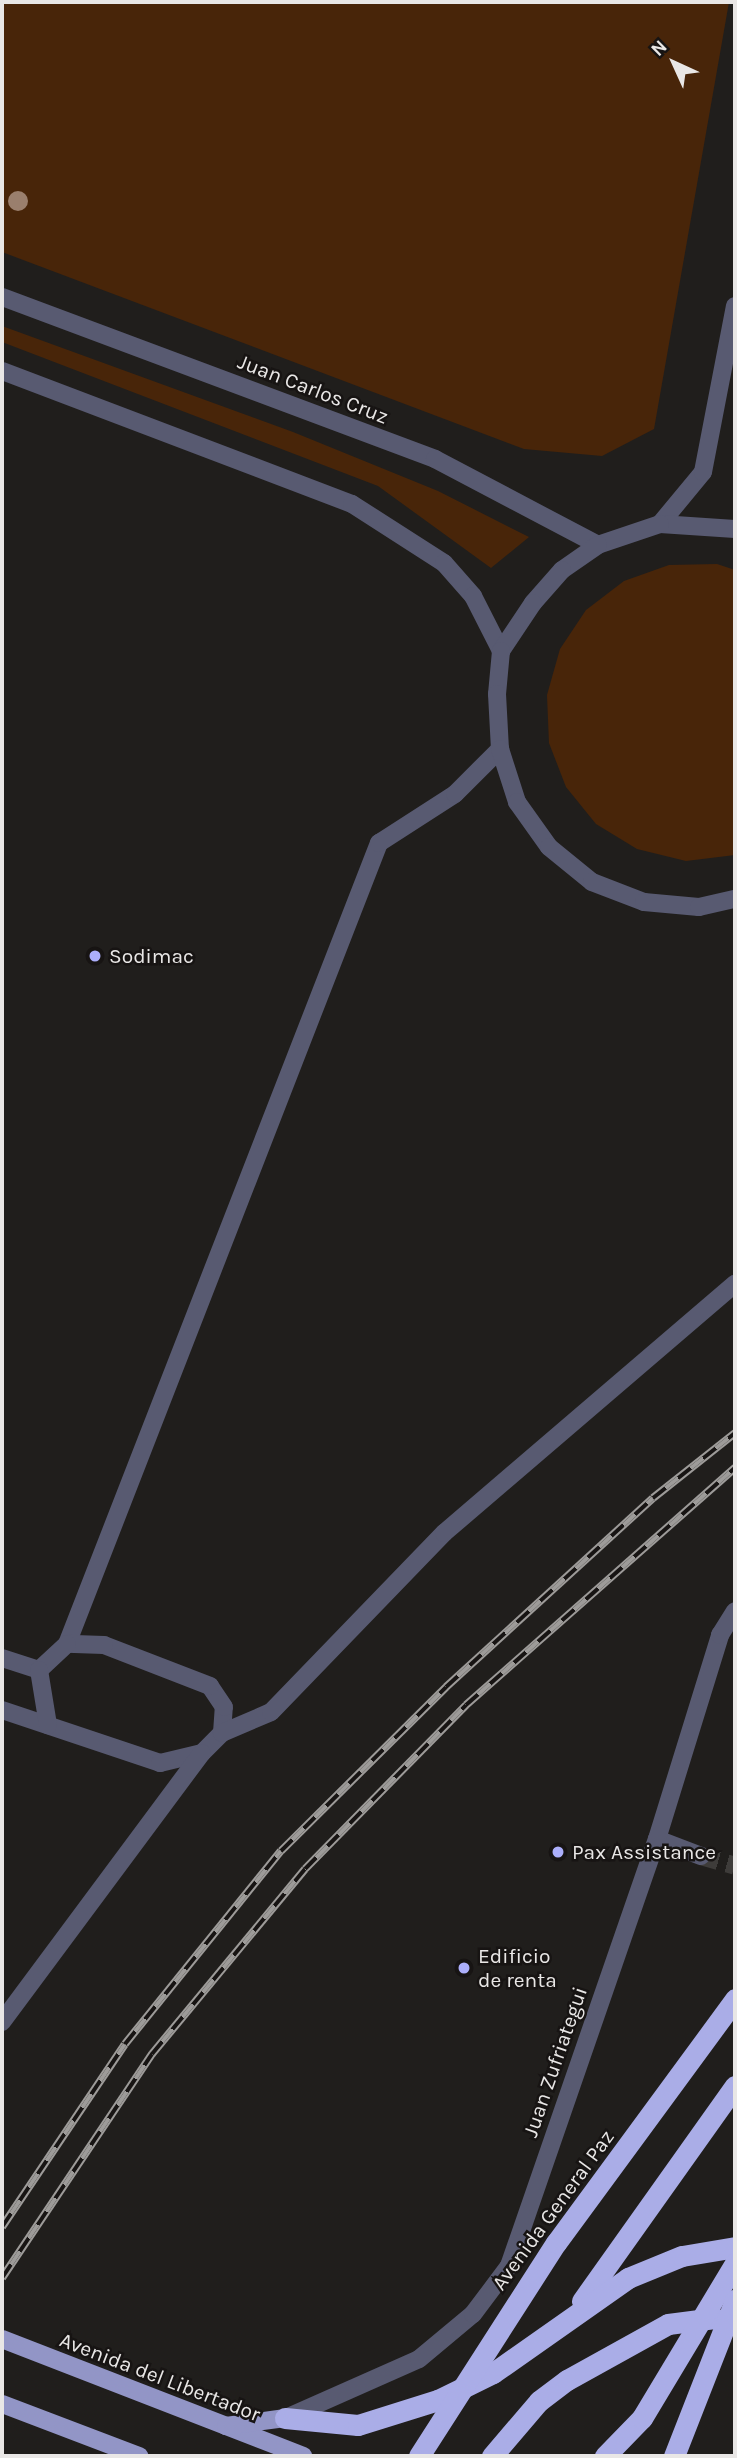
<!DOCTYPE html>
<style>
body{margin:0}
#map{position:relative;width:737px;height:2458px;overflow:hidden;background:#201e1c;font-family:Karla,sans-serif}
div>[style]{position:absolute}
.green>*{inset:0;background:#482509}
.tertiary-tunnel>*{height:18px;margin-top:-9px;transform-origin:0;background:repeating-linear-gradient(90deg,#3e3c3a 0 18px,transparent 0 27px)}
.service>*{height:18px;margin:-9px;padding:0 9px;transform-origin:9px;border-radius:9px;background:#585a71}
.minor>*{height:18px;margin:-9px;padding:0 9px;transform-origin:9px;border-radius:9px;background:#585a71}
.tertiary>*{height:18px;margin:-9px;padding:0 9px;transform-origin:9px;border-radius:9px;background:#585a71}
.primary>*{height:18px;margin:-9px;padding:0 9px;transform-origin:9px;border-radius:9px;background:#9295c6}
.motorway>*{height:21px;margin:-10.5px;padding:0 10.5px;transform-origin:10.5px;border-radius:10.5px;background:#aaade7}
.rail>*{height:8px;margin-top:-4px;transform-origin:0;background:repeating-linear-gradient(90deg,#171413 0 16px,#9d9b99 0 32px);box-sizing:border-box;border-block:2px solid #9d9b99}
.motorway-bridge>*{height:21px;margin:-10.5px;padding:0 10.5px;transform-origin:10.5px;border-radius:10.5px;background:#aaade7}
.trees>*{width:20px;height:20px;margin:-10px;border-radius:50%;background:#9a7f6d}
.dots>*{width:19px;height:19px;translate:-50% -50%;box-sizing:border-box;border:4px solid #171413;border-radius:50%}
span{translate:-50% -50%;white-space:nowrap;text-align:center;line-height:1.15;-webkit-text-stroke:5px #171413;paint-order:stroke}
.street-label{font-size:21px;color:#e9e7e6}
.poi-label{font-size:21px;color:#e9e7e6}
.left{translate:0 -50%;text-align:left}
.frame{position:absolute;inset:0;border:4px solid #e9e7e6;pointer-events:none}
.north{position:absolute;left:639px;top:28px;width:70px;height:70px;-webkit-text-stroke:5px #171413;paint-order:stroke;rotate:315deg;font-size:19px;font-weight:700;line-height:28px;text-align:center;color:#e9e7e6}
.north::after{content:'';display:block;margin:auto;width:24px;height:32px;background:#e9e7e6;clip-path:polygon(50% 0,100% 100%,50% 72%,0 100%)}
</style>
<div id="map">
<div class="green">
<i style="clip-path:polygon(2px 2px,729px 2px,654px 429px,602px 456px,524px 449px,2px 252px)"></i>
<i style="clip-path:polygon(2px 326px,293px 432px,438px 491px,529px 537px,491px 568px,378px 486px,2px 342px)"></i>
<i style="clip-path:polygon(717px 564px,735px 570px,735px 855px,686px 861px,637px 849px,596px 824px,566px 787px,549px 743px,547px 695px,560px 649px,586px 610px,624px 581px,669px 565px)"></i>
</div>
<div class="tertiary-tunnel">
<i style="left:701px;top:1856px;width:35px;rotate:16deg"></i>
</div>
<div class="service">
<i style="left:67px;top:1644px;width:860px;rotate:-68.72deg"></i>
<i style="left:379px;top:843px;width:90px;rotate:-32.8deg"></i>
<i style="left:455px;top:794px;width:64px;rotate:-45deg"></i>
<i style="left:2px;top:1658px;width:39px;rotate:18deg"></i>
<i style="left:2px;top:1710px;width:167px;rotate:18.5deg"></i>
<i style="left:160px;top:1763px;width:43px;rotate:-13.4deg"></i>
<i style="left:202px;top:1753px;width:28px;rotate:-45deg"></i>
<i style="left:222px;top:1733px;width:26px;rotate:-86deg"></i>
<i style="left:224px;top:1707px;width:25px;rotate:-124deg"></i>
<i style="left:210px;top:1686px;width:114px;rotate:-158.9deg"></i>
<i style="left:104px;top:1645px;width:37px;rotate:-178deg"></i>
<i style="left:67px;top:1644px;width:38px;rotate:137deg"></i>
<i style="left:39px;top:1670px;width:56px;rotate:80.7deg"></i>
<i style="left:222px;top:1733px;width:53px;rotate:-23.2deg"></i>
<i style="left:271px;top:1712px;width:249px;rotate:-46deg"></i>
<i style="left:444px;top:1533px;width:383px;rotate:-40.6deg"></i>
<i style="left:2px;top:2022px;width:335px;rotate:-53.4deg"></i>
</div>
<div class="minor">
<i style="left:286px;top:2418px;width:145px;rotate:-23.9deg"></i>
<i style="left:419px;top:2359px;width:70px;rotate:-39.8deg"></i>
<i style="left:473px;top:2314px;width:60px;rotate:-53.1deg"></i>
<i style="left:509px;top:2266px;width:452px;rotate:-70.9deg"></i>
</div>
<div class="tertiary">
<i style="left:2px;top:297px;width:462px;rotate:20.5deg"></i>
<i style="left:435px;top:459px;width:184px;rotate:27.8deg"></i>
<i style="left:2px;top:371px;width:374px;rotate:20.8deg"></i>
<i style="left:352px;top:504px;width:109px;rotate:32.7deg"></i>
<i style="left:444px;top:563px;width:44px;rotate:48.7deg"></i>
<i style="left:473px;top:596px;width:62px;rotate:63deg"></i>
<i style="left:660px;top:524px;width:67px;rotate:-50.4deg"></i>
<i style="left:703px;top:472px;width:169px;rotate:-79.1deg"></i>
<i style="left:735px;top:529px;width:75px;rotate:-176.2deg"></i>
<i style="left:660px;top:524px;width:65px;rotate:161.3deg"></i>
<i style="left:598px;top:545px;width:44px;rotate:145.2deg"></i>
<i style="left:562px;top:570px;width:44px;rotate:131.3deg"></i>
<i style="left:533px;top:603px;width:58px;rotate:123.7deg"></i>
<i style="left:501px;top:651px;width:43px;rotate:95.3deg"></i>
<i style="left:497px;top:694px;width:55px;rotate:86.9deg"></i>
<i style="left:500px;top:749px;width:56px;rotate:72.2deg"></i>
<i style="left:517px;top:802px;width:55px;rotate:54.6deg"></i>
<i style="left:549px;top:847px;width:55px;rotate:39.1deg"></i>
<i style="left:592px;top:882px;width:56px;rotate:21deg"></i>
<i style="left:644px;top:902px;width:55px;rotate:5.2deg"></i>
<i style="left:699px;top:907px;width:37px;rotate:-13deg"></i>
<i style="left:701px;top:1856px;width:47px;rotate:-158.9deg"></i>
<i style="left:657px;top:1839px;width:214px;rotate:-72.8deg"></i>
<i style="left:720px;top:1635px;width:28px;rotate:-58deg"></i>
</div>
<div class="primary">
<i style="left:2px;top:2339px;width:323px;rotate:21.2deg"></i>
<i style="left:2px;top:2404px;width:147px;rotate:20.8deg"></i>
<i style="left:226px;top:2426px;width:60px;rotate:-7.7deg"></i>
</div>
<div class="motorway">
<i style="left:582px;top:2301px;width:264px;rotate:-54.6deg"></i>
<i style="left:285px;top:2418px;width:73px;rotate:5.5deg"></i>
<i style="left:358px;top:2425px;width:84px;rotate:-17.4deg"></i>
<i style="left:438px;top:2400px;width:61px;rotate:-26.1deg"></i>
<i style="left:493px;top:2373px;width:165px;rotate:-35.1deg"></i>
<i style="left:628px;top:2278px;width:58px;rotate:-22.2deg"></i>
<i style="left:682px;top:2256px;width:54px;rotate:-9.6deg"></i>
<i style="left:492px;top:2456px;width:72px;rotate:-49.5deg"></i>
<i style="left:539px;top:2401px;width:35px;rotate:-37deg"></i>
<i style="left:567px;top:2380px;width:115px;rotate:-29deg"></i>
<i style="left:668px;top:2324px;width:47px;rotate:-7.3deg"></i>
</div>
<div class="rail">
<i style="left:2px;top:2227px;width:220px;rotate:-56.1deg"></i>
<i style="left:125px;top:2044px;width:248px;rotate:-51.1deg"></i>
<i style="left:281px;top:1851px;width:233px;rotate:-44.8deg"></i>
<i style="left:446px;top:1687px;width:280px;rotate:-42.4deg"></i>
<i style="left:653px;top:1498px;width:105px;rotate:-38.4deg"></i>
<i style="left:2px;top:2278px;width:270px;rotate:-56.2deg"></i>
<i style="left:152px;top:2054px;width:240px;rotate:-50.4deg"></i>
<i style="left:305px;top:1869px;width:230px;rotate:-45.5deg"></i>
<i style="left:466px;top:1705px;width:359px;rotate:-41.4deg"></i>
</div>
<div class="motorway-bridge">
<i style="left:419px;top:2456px;width:253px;rotate:-57.3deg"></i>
<i style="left:556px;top:2243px;width:303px;rotate:-53.7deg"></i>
<i style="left:605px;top:2456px;width:53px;rotate:-45.8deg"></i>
<i style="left:642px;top:2418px;width:181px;rotate:-59deg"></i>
<i style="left:674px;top:2456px;width:168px;rotate:-68.6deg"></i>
</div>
<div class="trees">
<i style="left:18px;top:201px"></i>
</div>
<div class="dots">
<i style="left:95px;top:956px;background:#acaffb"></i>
<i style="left:558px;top:1852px;background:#acaffb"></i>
<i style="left:464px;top:1968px;background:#acaffb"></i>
</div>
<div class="street-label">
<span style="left:313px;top:389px;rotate:21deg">Juan Carlos Cruz</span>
<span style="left:555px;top:2062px;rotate:-71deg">Juan Zufriategui</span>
<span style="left:553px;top:2210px;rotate:-54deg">Avenida General Paz</span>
<span style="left:160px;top:2377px;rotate:21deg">Avenida del Libertador</span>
</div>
<div class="poi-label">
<span class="left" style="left:109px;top:956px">Sodimac</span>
<span class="left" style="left:572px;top:1852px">Pax Assistance</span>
<span class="left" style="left:478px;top:1968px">Edificio<br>de renta</span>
</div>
<div class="frame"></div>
<div class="north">N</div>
</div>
